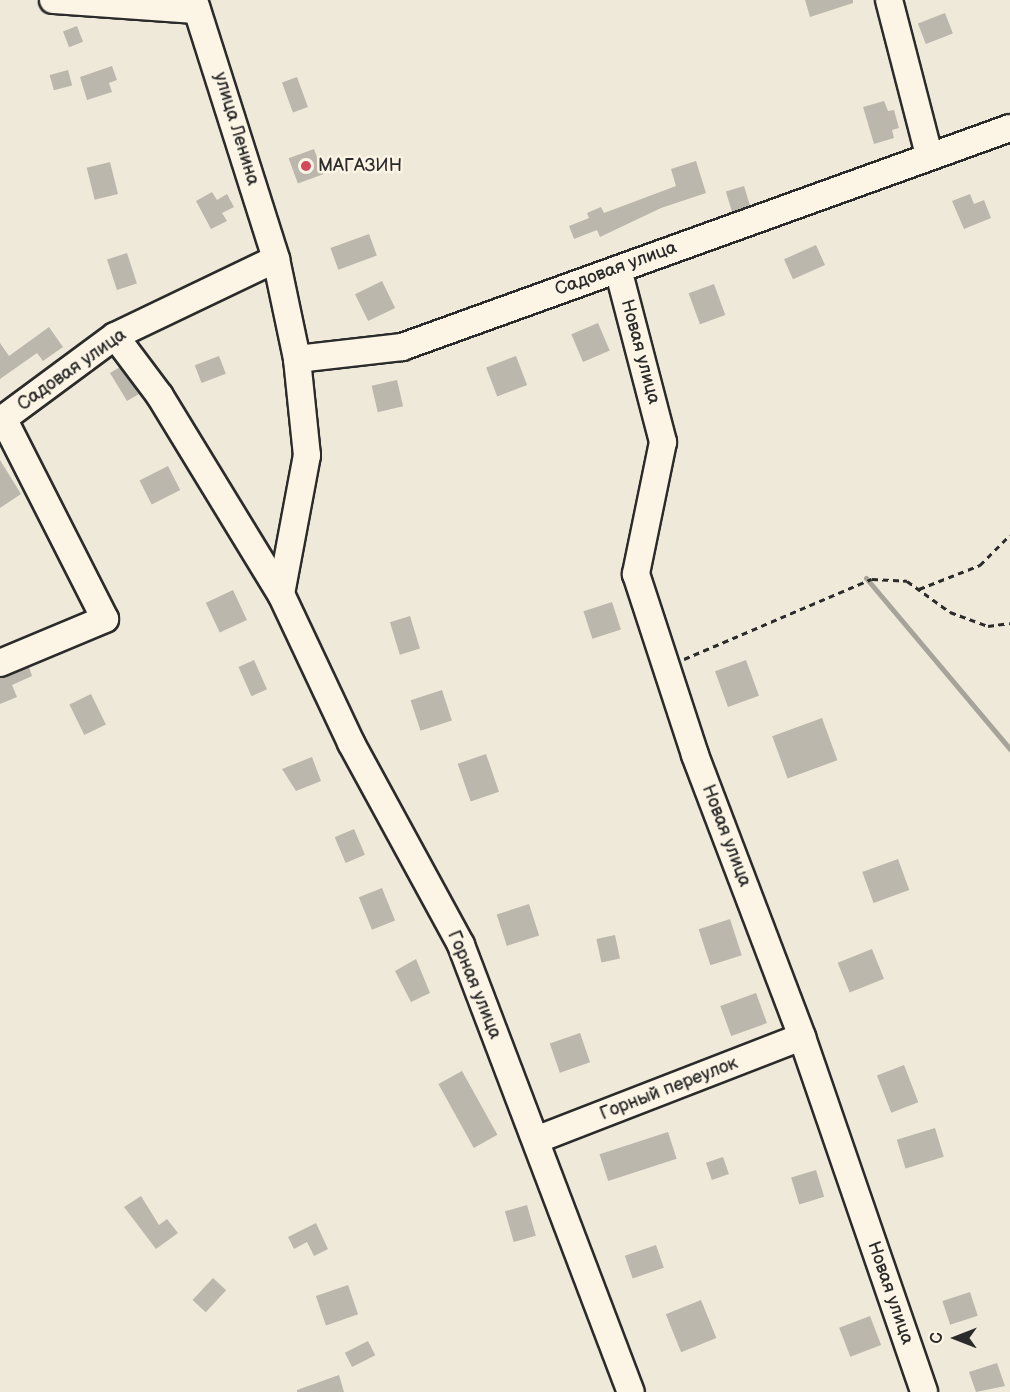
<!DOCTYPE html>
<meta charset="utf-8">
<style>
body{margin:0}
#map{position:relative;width:1010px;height:1392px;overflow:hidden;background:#efe9da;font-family:"Balsamiq Sans",sans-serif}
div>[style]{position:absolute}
.stream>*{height:5px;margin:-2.5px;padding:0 2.5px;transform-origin:2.5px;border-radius:2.5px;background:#a6a399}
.building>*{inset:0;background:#bcb7ac;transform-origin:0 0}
.path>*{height:3px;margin-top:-1.5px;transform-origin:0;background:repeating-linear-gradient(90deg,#2b2b2b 0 6px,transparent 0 10.5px)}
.roads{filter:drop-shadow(2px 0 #2b2b2b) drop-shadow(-2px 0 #2b2b2b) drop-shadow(0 2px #2b2b2b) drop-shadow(0 -2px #2b2b2b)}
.minor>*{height:26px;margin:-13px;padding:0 13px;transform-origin:13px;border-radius:13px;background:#fcf5e5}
.dots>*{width:16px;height:16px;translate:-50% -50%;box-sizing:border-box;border:3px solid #fcf5e5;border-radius:50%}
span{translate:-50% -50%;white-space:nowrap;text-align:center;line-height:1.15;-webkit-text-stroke:5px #fcf5e5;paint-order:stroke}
.street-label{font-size:18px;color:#2b2b2b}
.poi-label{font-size:18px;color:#2b2b2b}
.left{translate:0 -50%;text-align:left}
.north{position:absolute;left:926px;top:1308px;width:60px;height:60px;-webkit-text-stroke:4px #fcf5e5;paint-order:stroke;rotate:270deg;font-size:16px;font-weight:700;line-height:24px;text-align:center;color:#2b2b2b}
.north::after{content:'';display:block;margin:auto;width:21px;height:27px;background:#2b2b2b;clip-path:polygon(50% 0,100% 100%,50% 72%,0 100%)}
</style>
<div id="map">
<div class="stream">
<i style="left:866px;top:578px;width:224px;rotate:49.9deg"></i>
</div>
<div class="building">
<i style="clip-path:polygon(805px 0,853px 0,853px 3px,810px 17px)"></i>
<i style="left:945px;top:13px;width:22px;height:29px;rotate:69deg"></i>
<i style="left:77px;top:26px;width:17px;height:15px;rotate:69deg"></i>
<i style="clip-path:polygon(112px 66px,117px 80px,109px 83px,112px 92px,87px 100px,80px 77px)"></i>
<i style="left:68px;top:70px;width:16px;height:19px;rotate:75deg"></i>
<i style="left:297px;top:77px;width:32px;height:16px;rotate:70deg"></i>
<i style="clip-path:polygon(884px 101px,888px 111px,894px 110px,899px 128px,892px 130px,894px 138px,874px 144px,863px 107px)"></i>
<i style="left:314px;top:149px;width:27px;height:27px;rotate:70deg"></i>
<i style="clip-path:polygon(696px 161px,706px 193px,661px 208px,600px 237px,597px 230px,574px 239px,569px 226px,589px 218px,587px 213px,601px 207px,604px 213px,676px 186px,671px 169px)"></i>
<i style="left:110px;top:162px;width:33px;height:24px;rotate:76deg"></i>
<i style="left:744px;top:186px;width:21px;height:19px;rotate:73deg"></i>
<i style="clip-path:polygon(212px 192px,217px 200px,227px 194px,234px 207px,222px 213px,227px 221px,211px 229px,196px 201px)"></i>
<i style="clip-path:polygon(970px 194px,974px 204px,984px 200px,991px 218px,964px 229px,952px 201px)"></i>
<i style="left:369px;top:234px;width:23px;height:41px;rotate:70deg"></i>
<i style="left:816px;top:245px;width:22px;height:35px;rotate:66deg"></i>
<i style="left:127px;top:253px;width:32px;height:21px;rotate:72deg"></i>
<i style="left:382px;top:281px;width:30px;height:30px;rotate:64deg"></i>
<i style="left:714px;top:284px;width:33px;height:27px;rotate:70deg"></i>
<i style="left:598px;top:323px;width:30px;height:29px;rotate:67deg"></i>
<i style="clip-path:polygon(49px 327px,63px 347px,43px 361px,37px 353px,0 379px,0 343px,9px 356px)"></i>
<i style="left:219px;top:356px;width:19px;height:26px;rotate:69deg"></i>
<i style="left:516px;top:356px;width:31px;height:32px;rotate:69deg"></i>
<i style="clip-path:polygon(120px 367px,139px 394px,127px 401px,110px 373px)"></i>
<i style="left:397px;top:380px;width:27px;height:26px;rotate:77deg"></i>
<i style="clip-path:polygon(0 460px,21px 494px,0 508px)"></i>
<i style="left:168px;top:466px;width:27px;height:32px;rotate:63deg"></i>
<i style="left:233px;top:590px;width:33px;height:30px;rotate:65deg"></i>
<i style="left:612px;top:602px;width:29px;height:30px;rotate:72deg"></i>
<i style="left:410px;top:616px;width:34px;height:21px;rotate:73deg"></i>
<i style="left:254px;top:660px;width:32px;height:17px;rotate:66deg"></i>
<i style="left:746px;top:660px;width:38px;height:33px;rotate:70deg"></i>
<i style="clip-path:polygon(29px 667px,32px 676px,12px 685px,17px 697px,0 704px,0 678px)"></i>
<i style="left:442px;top:690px;width:32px;height:33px;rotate:72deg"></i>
<i style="left:91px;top:694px;width:34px;height:24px;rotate:64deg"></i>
<i style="left:822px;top:718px;width:45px;height:53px;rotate:70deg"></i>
<i style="left:486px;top:754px;width:40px;height:30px;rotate:71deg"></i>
<i style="clip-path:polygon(312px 757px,321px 781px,296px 791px,282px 769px)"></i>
<i style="left:354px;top:829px;width:28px;height:21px;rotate:67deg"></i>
<i style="left:898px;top:859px;width:33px;height:38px;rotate:70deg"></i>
<i style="left:382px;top:888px;width:35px;height:25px;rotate:68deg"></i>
<i style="left:529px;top:904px;width:33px;height:34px;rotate:72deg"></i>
<i style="left:730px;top:919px;width:38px;height:33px;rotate:72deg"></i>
<i style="left:615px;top:935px;width:24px;height:19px;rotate:78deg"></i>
<i style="left:872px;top:949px;width:32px;height:37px;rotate:68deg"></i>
<i style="clip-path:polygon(416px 959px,430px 993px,411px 1002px,395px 971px)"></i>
<i style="left:756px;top:993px;width:32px;height:38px;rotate:70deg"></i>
<i style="left:580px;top:1033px;width:31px;height:32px;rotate:71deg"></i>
<i style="left:904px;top:1065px;width:40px;height:29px;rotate:69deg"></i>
<i style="left:462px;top:1071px;width:73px;height:27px;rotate:61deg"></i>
<i style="left:935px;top:1128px;width:30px;height:40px;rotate:73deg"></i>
<i style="left:668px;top:1132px;width:28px;height:72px;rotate:72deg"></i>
<i style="left:723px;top:1157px;width:18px;height:18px;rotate:71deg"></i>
<i style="left:816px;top:1170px;width:28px;height:26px;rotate:73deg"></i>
<i style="clip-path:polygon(141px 1196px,159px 1225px,167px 1219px,178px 1233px,156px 1249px,124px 1207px)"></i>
<i style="left:527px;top:1205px;width:32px;height:23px;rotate:74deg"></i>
<i style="clip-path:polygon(316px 1223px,328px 1249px,314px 1256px,307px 1242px,294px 1249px,288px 1237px)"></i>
<i style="left:656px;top:1245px;width:24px;height:33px;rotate:71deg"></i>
<i style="left:213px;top:1278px;width:18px;height:30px;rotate:43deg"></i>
<i style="left:348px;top:1285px;width:31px;height:34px;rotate:71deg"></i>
<i style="left:970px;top:1292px;width:25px;height:29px;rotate:72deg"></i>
<i style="left:701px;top:1300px;width:41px;height:38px;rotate:68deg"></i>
<i style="left:870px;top:1316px;width:31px;height:33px;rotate:69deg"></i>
<i style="left:368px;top:1341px;width:16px;height:26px;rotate:63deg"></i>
<i style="clip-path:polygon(997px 1363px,1005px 1386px,976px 1392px,969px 1372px)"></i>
<i style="clip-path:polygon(339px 1375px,344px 1392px,297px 1392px,297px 1390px)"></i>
</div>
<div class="path">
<i style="left:919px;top:589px;width:66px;rotate:-21.5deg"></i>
<i style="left:980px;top:565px;width:42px;rotate:-45deg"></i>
<i style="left:684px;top:659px;width:204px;rotate:-23.1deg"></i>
<i style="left:872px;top:579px;width:35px;rotate:3deg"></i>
<i style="left:907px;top:581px;width:53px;rotate:35.8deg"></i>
<i style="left:950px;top:612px;width:40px;rotate:20.2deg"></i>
<i style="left:988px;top:626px;width:22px;rotate:-8deg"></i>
</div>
<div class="roads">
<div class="minor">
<i style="left:53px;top:0;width:144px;rotate:4deg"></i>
<i style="left:194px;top:0;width:272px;rotate:72.4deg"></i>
<i style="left:276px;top:259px;width:102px;rotate:78.1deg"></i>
<i style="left:297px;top:359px;width:97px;rotate:84.1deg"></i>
<i style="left:307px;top:455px;width:141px;rotate:100.6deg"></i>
<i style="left:889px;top:0;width:160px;rotate:75.5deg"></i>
<i style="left:618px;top:269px;width:179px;rotate:75.4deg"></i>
<i style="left:663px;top:442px;width:135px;rotate:101.6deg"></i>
<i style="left:636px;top:574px;width:190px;rotate:71.9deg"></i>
<i style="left:695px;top:755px;width:302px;rotate:69.2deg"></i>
<i style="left:802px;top:1037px;width:375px;rotate:71deg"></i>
<i style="left:115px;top:336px;width:75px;rotate:53.1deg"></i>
<i style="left:160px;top:396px;width:232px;rotate:58.6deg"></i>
<i style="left:281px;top:594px;width:165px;rotate:64.8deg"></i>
<i style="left:351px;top:743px;width:230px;rotate:61.4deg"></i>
<i style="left:461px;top:945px;width:478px;rotate:69.2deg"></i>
<i style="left:297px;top:359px;width:106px;rotate:-6.5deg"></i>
<i style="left:402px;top:347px;width:646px;rotate:-19.81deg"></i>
<i style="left:0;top:421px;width:143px;rotate:-36.5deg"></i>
<i style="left:115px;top:336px;width:178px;rotate:-25.6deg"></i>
<i style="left:0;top:663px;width:114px;rotate:-22.7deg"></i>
<i style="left:105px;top:619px;width:225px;rotate:-116.9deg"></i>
<i style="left:536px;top:1140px;width:285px;rotate:-21.2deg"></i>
</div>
</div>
<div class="dots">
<i style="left:306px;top:166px;background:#d1495b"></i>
</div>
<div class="street-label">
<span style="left:236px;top:129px;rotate:73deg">улица Ленина</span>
<span style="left:616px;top:269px;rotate:-20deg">Садовая улица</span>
<span style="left:640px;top:352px;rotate:75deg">Новая улица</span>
<span style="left:72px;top:370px;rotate:-35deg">Садовая улица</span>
<span style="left:726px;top:836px;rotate:69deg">Новая улица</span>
<span style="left:474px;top:985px;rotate:68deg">Горная улица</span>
<span style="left:669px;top:1089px;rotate:-21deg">Горный переулок</span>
<span style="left:890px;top:1293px;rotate:71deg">Новая улица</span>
</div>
<div class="poi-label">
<span class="left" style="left:318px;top:166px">МАГАЗИН</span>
</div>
<div class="north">С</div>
</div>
